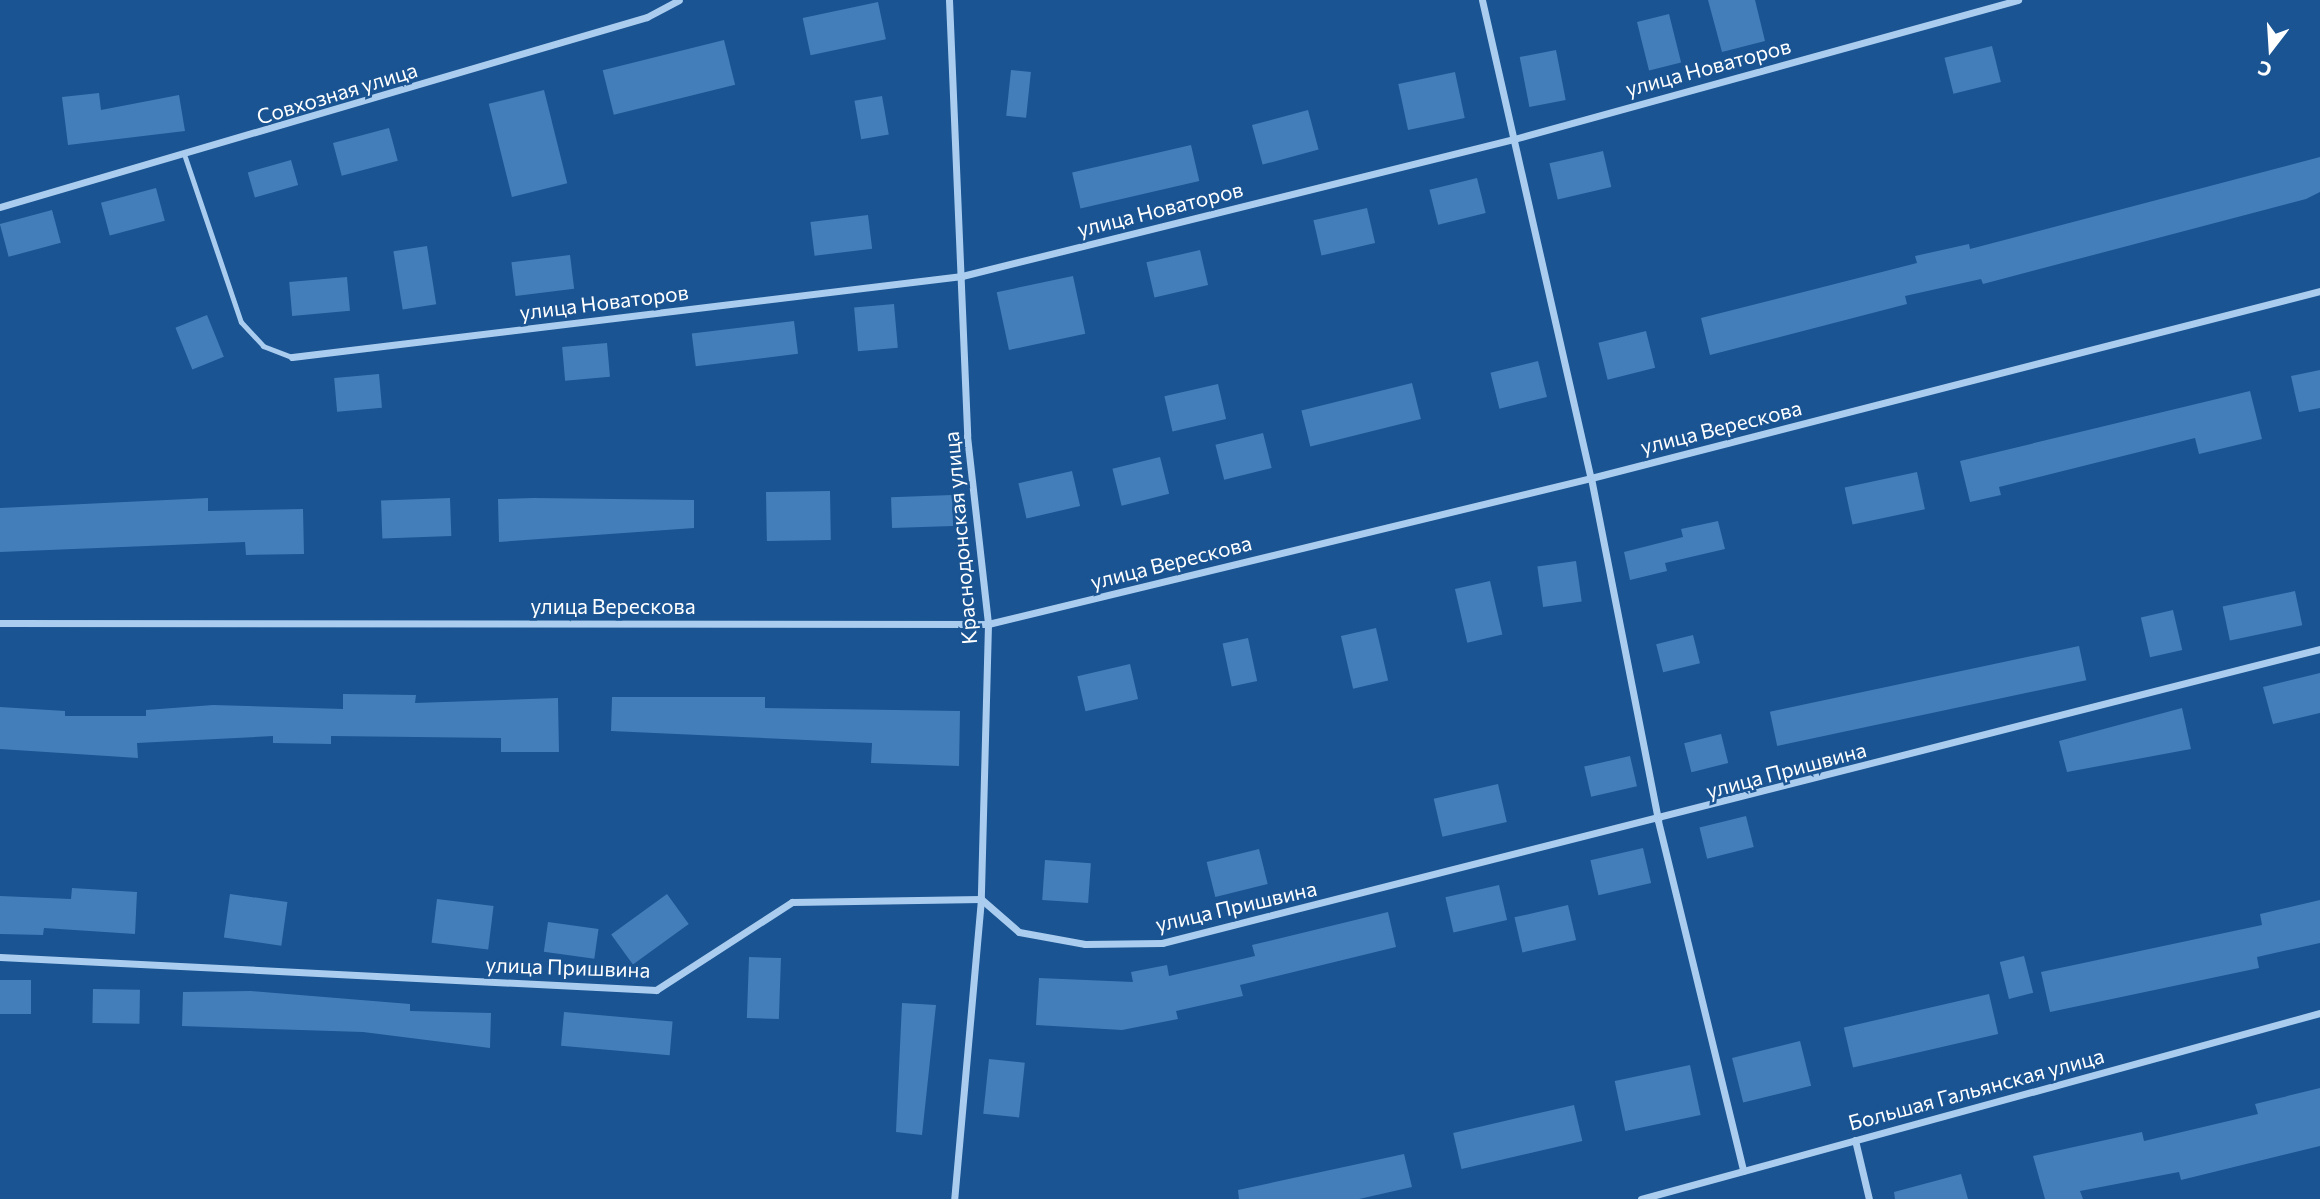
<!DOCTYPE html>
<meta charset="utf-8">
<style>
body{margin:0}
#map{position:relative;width:2320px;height:1199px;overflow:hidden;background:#1a5492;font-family:Commissioner,sans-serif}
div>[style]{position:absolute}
.building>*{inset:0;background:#437eba;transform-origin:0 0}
.service>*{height:5px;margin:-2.5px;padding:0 2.5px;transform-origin:2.5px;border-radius:2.5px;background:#aacdef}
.minor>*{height:7px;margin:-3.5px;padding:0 3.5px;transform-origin:3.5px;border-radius:3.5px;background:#aacdef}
span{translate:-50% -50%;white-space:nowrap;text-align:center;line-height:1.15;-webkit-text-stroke:5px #1a5492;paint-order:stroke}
.street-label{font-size:21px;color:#fff}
.north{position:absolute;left:2236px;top:14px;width:70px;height:70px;-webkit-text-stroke:5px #1a5492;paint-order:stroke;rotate:197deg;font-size:19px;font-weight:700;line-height:28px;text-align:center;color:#fff}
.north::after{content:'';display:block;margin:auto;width:24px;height:32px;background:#fff;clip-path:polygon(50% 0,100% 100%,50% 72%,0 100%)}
</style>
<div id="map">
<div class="building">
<i style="clip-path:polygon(1708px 0,1755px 0,1765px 41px,1722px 52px)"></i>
<i style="left:878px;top:2px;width:38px;height:77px;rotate:78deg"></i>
<i style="left:1669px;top:14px;width:50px;height:33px;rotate:76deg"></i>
<i style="left:724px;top:40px;width:46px;height:125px;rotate:76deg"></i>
<i style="left:1992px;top:46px;width:37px;height:49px;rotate:76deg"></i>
<i style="left:1556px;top:50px;width:51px;height:37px;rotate:79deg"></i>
<i style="left:1011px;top:70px;width:20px;height:46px;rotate:6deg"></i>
<i style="left:1455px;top:72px;width:47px;height:58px;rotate:78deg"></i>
<i style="left:544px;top:90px;width:96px;height:57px;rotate:76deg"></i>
<i style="clip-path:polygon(99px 93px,101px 110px,179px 95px,185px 131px,68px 145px,62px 97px)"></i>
<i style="left:882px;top:96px;width:39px;height:28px;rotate:80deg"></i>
<i style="left:1308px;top:110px;width:41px;height:58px;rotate:75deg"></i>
<i style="left:389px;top:128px;width:34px;height:58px;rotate:75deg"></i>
<i style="left:1191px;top:145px;width:37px;height:122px;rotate:77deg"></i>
<i style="left:1603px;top:151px;width:37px;height:55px;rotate:77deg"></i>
<i style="clip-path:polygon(2320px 157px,2320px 192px,2306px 199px,1983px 284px,1981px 279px,1905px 296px,1907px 304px,1710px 355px,1701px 318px,1917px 263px,1915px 256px,1969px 244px,1970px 249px)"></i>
<i style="left:291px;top:160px;width:26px;height:45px;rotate:74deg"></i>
<i style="left:1477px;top:178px;width:36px;height:49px;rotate:76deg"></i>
<i style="left:156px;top:188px;width:34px;height:57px;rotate:75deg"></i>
<i style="left:1367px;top:208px;width:36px;height:55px;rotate:77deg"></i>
<i style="left:52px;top:210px;width:34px;height:54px;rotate:75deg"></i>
<i style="left:868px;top:215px;width:34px;height:58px;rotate:83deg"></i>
<i style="left:427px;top:246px;width:59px;height:34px;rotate:81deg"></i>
<i style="left:1200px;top:250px;width:36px;height:55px;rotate:77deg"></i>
<i style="left:570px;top:255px;width:34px;height:59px;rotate:83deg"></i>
<i style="left:1073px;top:276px;width:59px;height:78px;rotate:78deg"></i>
<i style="left:347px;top:277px;width:34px;height:58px;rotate:85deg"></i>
<i style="left:894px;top:304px;width:44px;height:40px;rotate:85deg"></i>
<i style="left:207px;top:315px;width:45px;height:34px;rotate:68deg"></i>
<i style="left:794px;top:321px;width:33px;height:103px;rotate:83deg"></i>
<i style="left:1646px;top:331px;width:38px;height:49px;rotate:76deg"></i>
<i style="left:607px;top:343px;width:34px;height:45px;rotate:85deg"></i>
<i style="left:1538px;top:361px;width:37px;height:49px;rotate:76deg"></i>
<i style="clip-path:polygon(2320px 370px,2320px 408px,2299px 412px,2291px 376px)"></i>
<i style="left:379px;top:374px;width:34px;height:45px;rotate:85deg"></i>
<i style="left:1412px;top:383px;width:37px;height:114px;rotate:76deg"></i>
<i style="left:1218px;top:384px;width:36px;height:55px;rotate:77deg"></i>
<i style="clip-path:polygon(2250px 391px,2262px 439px,2199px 454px,2195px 438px,1999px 487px,2001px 495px,1970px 502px,1960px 461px)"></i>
<i style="left:1263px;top:433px;width:36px;height:49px;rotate:76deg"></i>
<i style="left:1160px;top:457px;width:38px;height:49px;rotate:76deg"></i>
<i style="left:1072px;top:471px;width:36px;height:55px;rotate:77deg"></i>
<i style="left:1917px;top:472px;width:38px;height:74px;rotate:78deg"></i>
<i style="left:830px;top:491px;width:49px;height:64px;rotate:89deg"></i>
<i style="left:952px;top:495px;width:31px;height:61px;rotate:88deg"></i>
<i style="clip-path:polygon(208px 498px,208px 511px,303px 509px,304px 554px,246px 555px,245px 542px,0 552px,0 508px)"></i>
<i style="left:450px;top:498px;width:38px;height:69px;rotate:88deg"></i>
<i style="clip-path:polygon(534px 498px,694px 500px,694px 528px,499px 542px,498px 499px)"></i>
<i style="clip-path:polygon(1718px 521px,1725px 549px,1665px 563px,1667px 571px,1630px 580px,1624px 552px,1683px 537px,1681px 529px)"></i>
<i style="left:1576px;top:561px;width:41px;height:39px;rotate:82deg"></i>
<i style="left:1490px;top:581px;width:55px;height:36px;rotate:77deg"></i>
<i style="left:2295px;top:591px;width:35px;height:74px;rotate:78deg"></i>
<i style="left:2173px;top:610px;width:41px;height:33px;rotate:77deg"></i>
<i style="left:1376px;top:628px;width:54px;height:36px;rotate:77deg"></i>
<i style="left:1693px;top:635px;width:29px;height:38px;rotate:76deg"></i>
<i style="left:1248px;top:638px;width:44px;height:26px;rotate:78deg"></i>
<i style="left:2079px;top:646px;width:35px;height:316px;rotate:78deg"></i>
<i style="left:1130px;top:664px;width:36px;height:54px;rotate:77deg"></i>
<i style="clip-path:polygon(2320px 673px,2320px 713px,2273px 724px,2263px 687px)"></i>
<i style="clip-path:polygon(343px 694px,416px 695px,415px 703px,558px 698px,559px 752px,501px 752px,501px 738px,331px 736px,331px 744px,273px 743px,273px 736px,137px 743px,138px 758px,0 749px,0 707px,65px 711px,65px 716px,146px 716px,146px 710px,213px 705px,343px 709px)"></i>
<i style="clip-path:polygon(612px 697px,765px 697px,765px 708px,960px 711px,959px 766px,871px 763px,872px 743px,611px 731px)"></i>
<i style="clip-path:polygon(2182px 708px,2191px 749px,2067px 772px,2059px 741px)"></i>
<i style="left:1721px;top:734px;width:30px;height:38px;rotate:76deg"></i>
<i style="left:1630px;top:756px;width:31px;height:47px;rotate:77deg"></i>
<i style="left:1498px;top:784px;width:39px;height:66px;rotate:77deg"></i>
<i style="left:1746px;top:816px;width:32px;height:48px;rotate:76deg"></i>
<i style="left:1643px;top:848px;width:36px;height:54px;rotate:77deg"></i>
<i style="left:1259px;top:849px;width:36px;height:54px;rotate:76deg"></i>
<i style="left:1045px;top:860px;width:46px;height:40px;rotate:4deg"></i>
<i style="left:1499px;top:885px;width:36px;height:55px;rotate:77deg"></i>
<i style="clip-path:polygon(72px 888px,137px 892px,135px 934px,44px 928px,43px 935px,0 934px,0 896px,71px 899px)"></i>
<i style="left:230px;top:894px;width:58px;height:44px;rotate:8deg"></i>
<i style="left:667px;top:894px;width:37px;height:69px;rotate:54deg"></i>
<i style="left:437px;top:899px;width:57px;height:44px;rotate:7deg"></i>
<i style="clip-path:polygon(2320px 900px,2320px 943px,2257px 957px,2259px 968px,2050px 1012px,2041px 972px,2262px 925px,2260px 914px)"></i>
<i style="left:1568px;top:905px;width:36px;height:55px;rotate:77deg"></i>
<i style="clip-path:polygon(1388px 912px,1396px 947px,1240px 985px,1243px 996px,1176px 1011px,1178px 1019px,1122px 1030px,1036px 1025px,1039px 978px,1133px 982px,1131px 972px,1167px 965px,1169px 976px,1255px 956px,1252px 945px)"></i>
<i style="left:548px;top:922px;width:51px;height:30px;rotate:8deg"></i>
<i style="left:2024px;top:956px;width:38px;height:25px;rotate:76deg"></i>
<i style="left:749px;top:957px;width:32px;height:61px;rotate:2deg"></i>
<i style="left:0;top:980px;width:31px;height:34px"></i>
<i style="left:93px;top:989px;width:47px;height:34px;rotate:1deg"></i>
<i style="clip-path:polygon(251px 991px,410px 1004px,410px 1011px,491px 1013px,490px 1048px,363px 1032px,182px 1026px,183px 992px)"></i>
<i style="left:1989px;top:994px;width:41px;height:149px;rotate:77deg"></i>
<i style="clip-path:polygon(902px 1003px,936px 1005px,922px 1135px,896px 1132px)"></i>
<i style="left:564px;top:1012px;width:109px;height:34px;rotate:5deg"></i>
<i style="left:1800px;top:1041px;width:46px;height:70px;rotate:76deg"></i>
<i style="left:989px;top:1059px;width:36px;height:55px;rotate:6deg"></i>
<i style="left:1690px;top:1065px;width:51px;height:77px;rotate:78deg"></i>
<i style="clip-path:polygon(2320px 1088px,2320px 1146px,2181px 1180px,2179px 1172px,2080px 1191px,2083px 1199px,2045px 1199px,2033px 1156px,2142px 1132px,2144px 1141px,2258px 1114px,2255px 1104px)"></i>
<i style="left:1574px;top:1105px;width:37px;height:124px;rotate:77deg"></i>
<i style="clip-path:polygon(1404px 1154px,1412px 1187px,1359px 1199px,1239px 1199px,1238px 1190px)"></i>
<i style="clip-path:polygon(1961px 1174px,1968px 1199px,1895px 1199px,1894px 1192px)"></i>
</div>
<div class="service">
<i style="left:185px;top:157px;width:174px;rotate:71.3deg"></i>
<i style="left:241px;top:322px;width:33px;rotate:47deg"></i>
<i style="left:263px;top:346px;width:31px;rotate:21deg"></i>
</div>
<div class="minor">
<i style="left:949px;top:0;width:436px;rotate:87.6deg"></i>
<i style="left:967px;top:436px;width:189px;rotate:83.6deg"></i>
<i style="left:988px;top:624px;width:275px;rotate:91.5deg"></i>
<i style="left:981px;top:899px;width:301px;rotate:95.1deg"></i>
<i style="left:1482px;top:0;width:490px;rotate:77.2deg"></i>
<i style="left:1591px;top:478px;width:349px;rotate:78.9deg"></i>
<i style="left:1658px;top:821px;width:360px;rotate:76.3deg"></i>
<i style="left:0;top:207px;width:674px;rotate:-16.37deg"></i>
<i style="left:647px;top:17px;width:36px;rotate:-28deg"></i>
<i style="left:292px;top:357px;width:675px;rotate:-6.89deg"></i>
<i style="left:962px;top:276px;width:569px;rotate:-13.94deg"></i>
<i style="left:1514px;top:139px;width:523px;rotate:-15.42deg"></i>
<i style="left:0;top:623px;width:988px;rotate:0.06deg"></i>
<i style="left:988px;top:624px;width:620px;rotate:-13.61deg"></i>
<i style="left:1591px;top:478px;width:753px;rotate:-14.39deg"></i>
<i style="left:0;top:957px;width:657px;rotate:2.88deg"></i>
<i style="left:656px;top:990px;width:162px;rotate:-32.9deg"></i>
<i style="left:792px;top:902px;width:189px;rotate:-0.9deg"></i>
<i style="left:981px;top:899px;width:50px;rotate:41deg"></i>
<i style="left:1019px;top:932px;width:67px;rotate:10.3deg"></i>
<i style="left:1085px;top:944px;width:77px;rotate:-0.7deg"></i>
<i style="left:1162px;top:943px;width:1195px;rotate:-14.25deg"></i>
<i style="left:1855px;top:1140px;width:61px;rotate:76.7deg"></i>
<i style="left:1641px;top:1199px;width:704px;rotate:-15.32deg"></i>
</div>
<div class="street-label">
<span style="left:1708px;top:67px;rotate:-15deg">улица Новаторов</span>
<span style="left:337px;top:93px;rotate:-17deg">Совхозная улица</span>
<span style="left:1160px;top:209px;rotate:-14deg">улица Новаторов</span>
<span style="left:604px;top:302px;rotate:-7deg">улица Новаторов</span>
<span style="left:1721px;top:427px;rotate:-14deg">улица Верескова</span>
<span style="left:960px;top:538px;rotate:-95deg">Краснодонская улица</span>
<span style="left:1171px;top:562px;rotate:-14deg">улица Верескова</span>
<span style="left:613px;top:606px">улица Верескова</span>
<span style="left:1786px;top:770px;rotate:-15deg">улица Пришвина</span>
<span style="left:1236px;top:906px;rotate:-13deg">улица Пришвина</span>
<span style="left:568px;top:967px;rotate:2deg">улица Пришвина</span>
<span style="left:1976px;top:1089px;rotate:-15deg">Большая Гальянская улица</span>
</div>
<div class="north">С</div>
</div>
